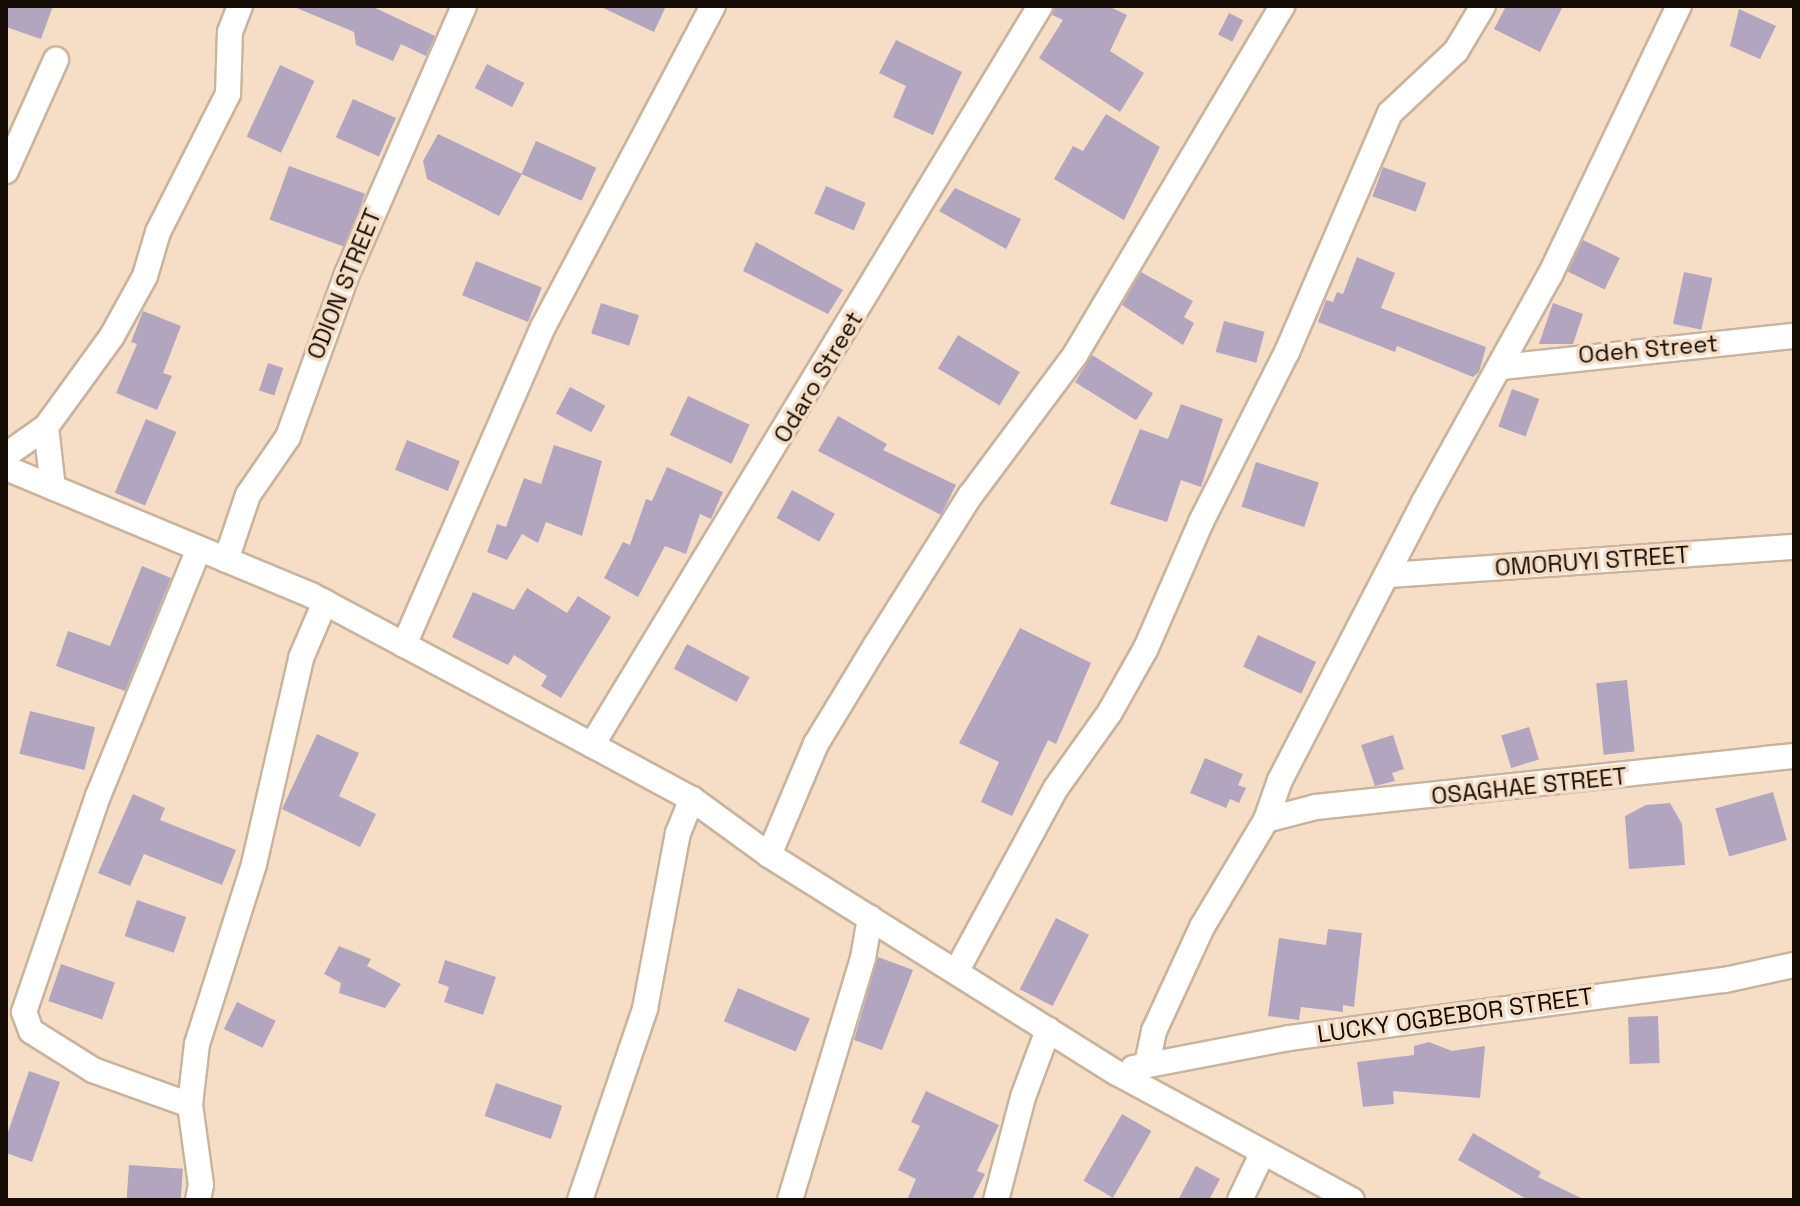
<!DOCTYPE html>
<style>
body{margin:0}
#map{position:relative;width:1800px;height:1206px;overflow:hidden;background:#f6dec6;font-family:"Space Grotesk",sans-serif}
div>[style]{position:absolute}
.building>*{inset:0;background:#b2a5c0;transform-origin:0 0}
.roads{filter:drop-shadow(2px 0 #cab39c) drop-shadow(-2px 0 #cab39c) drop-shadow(0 2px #cab39c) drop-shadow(0 -2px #cab39c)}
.street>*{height:24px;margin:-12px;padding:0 12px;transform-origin:12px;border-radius:12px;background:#fff}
span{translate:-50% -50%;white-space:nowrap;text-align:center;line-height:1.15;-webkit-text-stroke:7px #f6dec6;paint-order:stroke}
.street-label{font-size:24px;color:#130b04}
.frame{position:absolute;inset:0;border:8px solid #130b04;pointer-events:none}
</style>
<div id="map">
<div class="building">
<i style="clip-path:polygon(6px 6px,53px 6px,41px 39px,6px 27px)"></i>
<i style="clip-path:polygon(292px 6px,371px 6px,435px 36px,426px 56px,401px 44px,393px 61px,356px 45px,354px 32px)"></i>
<i style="clip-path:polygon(599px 6px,666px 6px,654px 32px)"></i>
<i style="clip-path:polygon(1055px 6px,1108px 6px,1127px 15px,1110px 51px,1144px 73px,1120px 112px,1039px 58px,1063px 20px,1052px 15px)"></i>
<i style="clip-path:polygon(1506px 6px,1563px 6px,1540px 52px,1494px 29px)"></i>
<i style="clip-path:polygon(1739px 9px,1776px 26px,1760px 59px,1730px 46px)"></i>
<i style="left:1229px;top:13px;width:16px;height:24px;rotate:27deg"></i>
<i style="clip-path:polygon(896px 40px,962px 72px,933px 135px,893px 117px,906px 86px,879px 73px)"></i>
<i style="left:487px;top:64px;width:42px;height:27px;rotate:27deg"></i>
<i style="left:280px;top:65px;width:38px;height:79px;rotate:25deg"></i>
<i style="left:353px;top:99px;width:47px;height:42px;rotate:24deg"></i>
<i style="clip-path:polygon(1106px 114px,1160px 147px,1124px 220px,1054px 179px,1073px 146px,1083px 151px)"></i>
<i style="clip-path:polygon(438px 134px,522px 174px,499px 216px,427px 179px,423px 161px)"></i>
<i style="left:536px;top:141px;width:66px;height:36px;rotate:24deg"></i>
<i style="left:289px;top:166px;width:81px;height:57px;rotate:20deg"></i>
<i style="left:1383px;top:167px;width:46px;height:31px;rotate:20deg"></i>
<i style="left:826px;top:186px;width:43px;height:30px;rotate:23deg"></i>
<i style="clip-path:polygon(955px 188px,1021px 219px,1006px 249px,939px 211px)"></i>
<i style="left:1583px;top:240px;width:41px;height:35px;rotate:26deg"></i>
<i style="clip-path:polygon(756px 242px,843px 290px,828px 314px,743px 271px)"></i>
<i style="clip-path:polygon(1357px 257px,1395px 273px,1381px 308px,1486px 347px,1479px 372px,1473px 377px,1397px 346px,1395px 352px,1318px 322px,1326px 300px,1333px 302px,1337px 292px,1343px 294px)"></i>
<i style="left:476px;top:261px;width:71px;height:37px;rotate:22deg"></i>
<i style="clip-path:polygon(1141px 272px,1193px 301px,1184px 317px,1194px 323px,1183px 345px,1122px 305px)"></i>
<i style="left:1684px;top:272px;width:29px;height:53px;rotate:12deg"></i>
<i style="left:601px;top:303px;width:40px;height:32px;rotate:18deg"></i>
<i style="clip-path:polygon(1553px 303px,1583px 314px,1573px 344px,1539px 344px)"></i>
<i style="clip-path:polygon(143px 311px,181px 326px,163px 373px,172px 376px,157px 410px,116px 393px,137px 344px,131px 342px)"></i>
<i style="left:1224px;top:321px;width:42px;height:32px;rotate:15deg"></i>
<i style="left:958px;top:335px;width:72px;height:39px;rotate:31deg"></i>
<i style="left:1092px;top:355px;width:72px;height:32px;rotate:32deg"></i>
<i style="left:268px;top:363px;width:16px;height:29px;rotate:18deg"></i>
<i style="left:570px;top:387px;width:40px;height:30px;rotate:28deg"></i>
<i style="left:1512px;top:389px;width:29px;height:40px;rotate:20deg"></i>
<i style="left:688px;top:396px;width:68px;height:43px;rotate:25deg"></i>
<i style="clip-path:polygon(1181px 404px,1223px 419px,1201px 487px,1181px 480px,1167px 522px,1110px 504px,1140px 429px,1168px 439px)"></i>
<i style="clip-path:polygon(838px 416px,887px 444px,883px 450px,956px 485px,941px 515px,818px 451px)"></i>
<i style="left:146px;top:419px;width:33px;height:80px;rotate:23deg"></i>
<i style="left:407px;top:440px;width:57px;height:32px;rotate:22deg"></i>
<i style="clip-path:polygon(554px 445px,602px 461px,582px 536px,546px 522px,538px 543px,522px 534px,507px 560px,487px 552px,497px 524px,506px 527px,524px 478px,541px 484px)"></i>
<i style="left:1256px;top:462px;width:66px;height:47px;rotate:18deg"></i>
<i style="clip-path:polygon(667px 467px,723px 492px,711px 519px,700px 514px,686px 554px,665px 546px,638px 597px,604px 578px,623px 542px,630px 545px,646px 499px,652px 501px)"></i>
<i style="left:792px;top:490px;width:49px;height:32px;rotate:29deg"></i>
<i style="clip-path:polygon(142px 566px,171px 578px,125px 691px,56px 666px,68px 631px,110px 646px)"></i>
<i style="clip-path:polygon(527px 588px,567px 613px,578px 596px,611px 617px,561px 698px,541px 686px,547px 676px,514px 655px,508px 665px,452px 637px,473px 592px,514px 610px)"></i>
<i style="clip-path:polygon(1020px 628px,1091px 663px,1056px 744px,1048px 740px,1012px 816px,981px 802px,999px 762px,959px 743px)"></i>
<i style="left:1258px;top:635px;width:64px;height:35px;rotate:25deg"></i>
<i style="left:687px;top:644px;width:71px;height:28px;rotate:28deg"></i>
<i style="left:1627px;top:680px;width:72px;height:31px;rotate:84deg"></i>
<i style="left:30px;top:711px;width:67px;height:44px;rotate:14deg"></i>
<i style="left:1529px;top:727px;width:34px;height:29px;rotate:73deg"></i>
<i style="clip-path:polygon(317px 734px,359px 753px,339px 796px,376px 814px,360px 847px,282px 809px)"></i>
<i style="clip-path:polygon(1393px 735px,1404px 769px,1392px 773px,1395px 781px,1375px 786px,1361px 745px)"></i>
<i style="clip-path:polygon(1205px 758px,1243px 774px,1238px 785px,1246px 788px,1239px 803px,1230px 799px,1226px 808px,1190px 793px)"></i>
<i style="left:1773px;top:792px;width:50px;height:60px;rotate:74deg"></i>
<i style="clip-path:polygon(133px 794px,165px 808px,160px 820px,236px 850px,222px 885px,144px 854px,130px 886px,98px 873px)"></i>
<i style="clip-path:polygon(1670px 803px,1682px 824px,1685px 865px,1629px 869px,1625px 816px,1646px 805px)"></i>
<i style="left:137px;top:900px;width:52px;height:38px;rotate:19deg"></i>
<i style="left:1056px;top:918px;width:37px;height:80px;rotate:27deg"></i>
<i style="clip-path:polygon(1328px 929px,1362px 933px,1354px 1007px,1343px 1005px,1343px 1012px,1301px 1007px,1299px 1020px,1268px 1016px,1279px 938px,1326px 945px)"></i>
<i style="clip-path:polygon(339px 946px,371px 959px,367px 966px,401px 984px,385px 1008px,339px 993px,341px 983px,324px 974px)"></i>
<i style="clip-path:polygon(878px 957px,913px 970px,882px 1050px,854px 1040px)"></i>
<i style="clip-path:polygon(445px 960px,496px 977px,483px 1015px,444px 1002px,449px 987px,438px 983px)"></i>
<i style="left:61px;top:964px;width:57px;height:39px;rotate:19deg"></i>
<i style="left:738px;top:988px;width:78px;height:36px;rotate:23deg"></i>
<i style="left:237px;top:1002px;width:43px;height:30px;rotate:26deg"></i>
<i style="left:1658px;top:1016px;width:47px;height:30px;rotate:88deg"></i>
<i style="clip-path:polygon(1429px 1042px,1452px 1051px,1485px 1046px,1480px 1098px,1393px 1091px,1394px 1104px,1363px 1107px,1357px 1062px,1414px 1055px,1414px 1046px)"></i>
<i style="clip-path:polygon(29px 1071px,60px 1082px,32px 1162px,6px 1153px,6px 1138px)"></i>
<i style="left:496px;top:1083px;width:70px;height:35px;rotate:19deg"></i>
<i style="clip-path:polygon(926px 1091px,999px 1125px,977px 1171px,985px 1174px,972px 1200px,907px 1200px,916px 1179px,898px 1170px,920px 1126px,911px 1122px)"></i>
<i style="left:1122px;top:1114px;width:34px;height:77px;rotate:30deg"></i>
<i style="clip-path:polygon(1473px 1133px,1541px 1172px,1538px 1177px,1585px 1200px,1528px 1200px,1458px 1160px)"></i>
<i style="left:129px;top:1165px;width:54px;height:35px;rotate:4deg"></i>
<i style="clip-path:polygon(1196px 1166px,1220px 1179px,1209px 1200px,1178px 1200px)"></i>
</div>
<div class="roads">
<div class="street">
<i style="left:6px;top:171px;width:122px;rotate:-65.8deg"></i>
<i style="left:1502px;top:367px;width:294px;rotate:-6.1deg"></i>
<i style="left:46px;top:427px;width:61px;rotate:83.5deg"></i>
<i style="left:6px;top:455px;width:49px;rotate:-35deg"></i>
<i style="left:46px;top:427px;width:112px;rotate:-54deg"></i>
<i style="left:112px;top:336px;width:68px;rotate:-61.2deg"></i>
<i style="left:145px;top:276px;width:46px;rotate:-73.5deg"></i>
<i style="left:158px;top:232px;width:155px;rotate:-63.1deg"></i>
<i style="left:228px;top:94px;width:62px;rotate:-88.2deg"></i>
<i style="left:230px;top:32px;width:28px;rotate:-69deg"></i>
<i style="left:6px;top:468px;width:330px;rotate:22.6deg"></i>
<i style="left:311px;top:595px;width:319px;rotate:28.1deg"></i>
<i style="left:592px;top:745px;width:114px;rotate:28.4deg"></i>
<i style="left:692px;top:799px;width:95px;rotate:36deg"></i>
<i style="left:769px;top:855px;width:411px;rotate:32.1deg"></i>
<i style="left:1117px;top:1073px;width:267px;rotate:28.4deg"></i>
<i style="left:226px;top:560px;width:69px;rotate:-71.3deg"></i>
<i style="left:248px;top:495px;width:70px;rotate:-55.4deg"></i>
<i style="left:288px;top:437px;width:173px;rotate:-70.1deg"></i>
<i style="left:347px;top:274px;width:292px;rotate:-66.4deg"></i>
<i style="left:1390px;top:575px;width:405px;rotate:-4deg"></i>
<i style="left:404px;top:645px;width:347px;rotate:-66.4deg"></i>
<i style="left:543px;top:327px;width:363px;rotate:-62.1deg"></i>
<i style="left:592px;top:745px;width:864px;rotate:-58.77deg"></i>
<i style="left:1266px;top:820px;width:52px;rotate:-14.6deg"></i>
<i style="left:1316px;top:807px;width:481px;rotate:-6.1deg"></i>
<i style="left:769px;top:855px;width:121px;rotate:-67.1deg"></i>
<i style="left:816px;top:744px;width:116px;rotate:-58.8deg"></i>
<i style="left:876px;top:645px;width:176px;rotate:-57.8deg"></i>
<i style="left:970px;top:496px;width:176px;rotate:-53.3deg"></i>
<i style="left:1075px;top:355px;width:406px;rotate:-59.3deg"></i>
<i style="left:956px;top:972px;width:209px;rotate:-61.5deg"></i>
<i style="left:1056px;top:788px;width:93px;rotate:-54.6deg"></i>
<i style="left:1110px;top:712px;width:73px;rotate:-60.6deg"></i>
<i style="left:1146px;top:648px;width:137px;rotate:-66.4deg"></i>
<i style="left:1201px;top:522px;width:191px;rotate:-63.2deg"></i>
<i style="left:1287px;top:352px;width:260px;rotate:-66.7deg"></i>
<i style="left:1390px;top:113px;width:91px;rotate:-43.2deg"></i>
<i style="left:1456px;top:51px;width:52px;rotate:-59deg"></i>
<i style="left:1147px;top:1064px;width:34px;rotate:-78deg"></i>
<i style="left:1154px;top:1031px;width:115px;rotate:-65.2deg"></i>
<i style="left:1202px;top:927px;width:125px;rotate:-59.1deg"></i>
<i style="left:1266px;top:820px;width:42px;rotate:-70.7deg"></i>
<i style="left:1280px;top:780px;width:313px;rotate:-62.6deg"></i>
<i style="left:1424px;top:502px;width:260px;rotate:-61deg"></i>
<i style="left:1550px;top:275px;width:298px;rotate:-64.4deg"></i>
<i style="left:1133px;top:1068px;width:159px;rotate:-10.9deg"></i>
<i style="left:1289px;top:1038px;width:440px;rotate:-7.6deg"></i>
<i style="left:1725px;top:980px;width:71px;rotate:-12.3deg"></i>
<i style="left:190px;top:1105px;width:103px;rotate:-160.2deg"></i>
<i style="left:93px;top:1070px;width:73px;rotate:-147.8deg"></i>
<i style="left:31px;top:1031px;width:20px;rotate:-110deg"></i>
<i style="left:24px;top:1012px;width:228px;rotate:-71.1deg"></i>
<i style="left:98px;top:796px;width:267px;rotate:-67.8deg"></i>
<i style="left:198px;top:1200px;width:15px;rotate:-79deg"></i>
<i style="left:201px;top:1185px;width:81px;rotate:-97.8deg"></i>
<i style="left:190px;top:1105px;width:61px;rotate:-83.5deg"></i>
<i style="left:197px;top:1044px;width:189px;rotate:-72.4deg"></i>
<i style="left:254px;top:864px;width:211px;rotate:-77.1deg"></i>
<i style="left:301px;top:658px;width:61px;rotate:-66.8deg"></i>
<i style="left:580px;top:1200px;width:202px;rotate:-71.2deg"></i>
<i style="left:645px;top:1009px;width:179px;rotate:-79.4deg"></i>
<i style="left:678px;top:833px;width:37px;rotate:-68deg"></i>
<i style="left:790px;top:1200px;width:253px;rotate:-73.2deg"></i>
<i style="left:863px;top:958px;width:41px;rotate:-80.1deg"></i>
<i style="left:996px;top:1200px;width:106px;rotate:-75.3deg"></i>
<i style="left:1023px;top:1097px;width:72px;rotate:-69.5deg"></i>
<i style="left:1240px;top:1200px;width:53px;rotate:-64.4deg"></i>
</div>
</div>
<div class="street-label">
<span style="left:344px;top:284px;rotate:-68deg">ODION STREET</span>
<span style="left:1648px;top:349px;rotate:-5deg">Odeh Street</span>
<span style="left:818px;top:377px;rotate:-59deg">Odaro Street</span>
<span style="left:1592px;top:561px;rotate:-4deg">OMORUYI STREET</span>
<span style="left:1529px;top:786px;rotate:-6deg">OSAGHAE STREET</span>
<span style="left:1455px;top:1015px;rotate:-8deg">LUCKY OGBEBOR STREET</span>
</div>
<div class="frame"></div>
</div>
